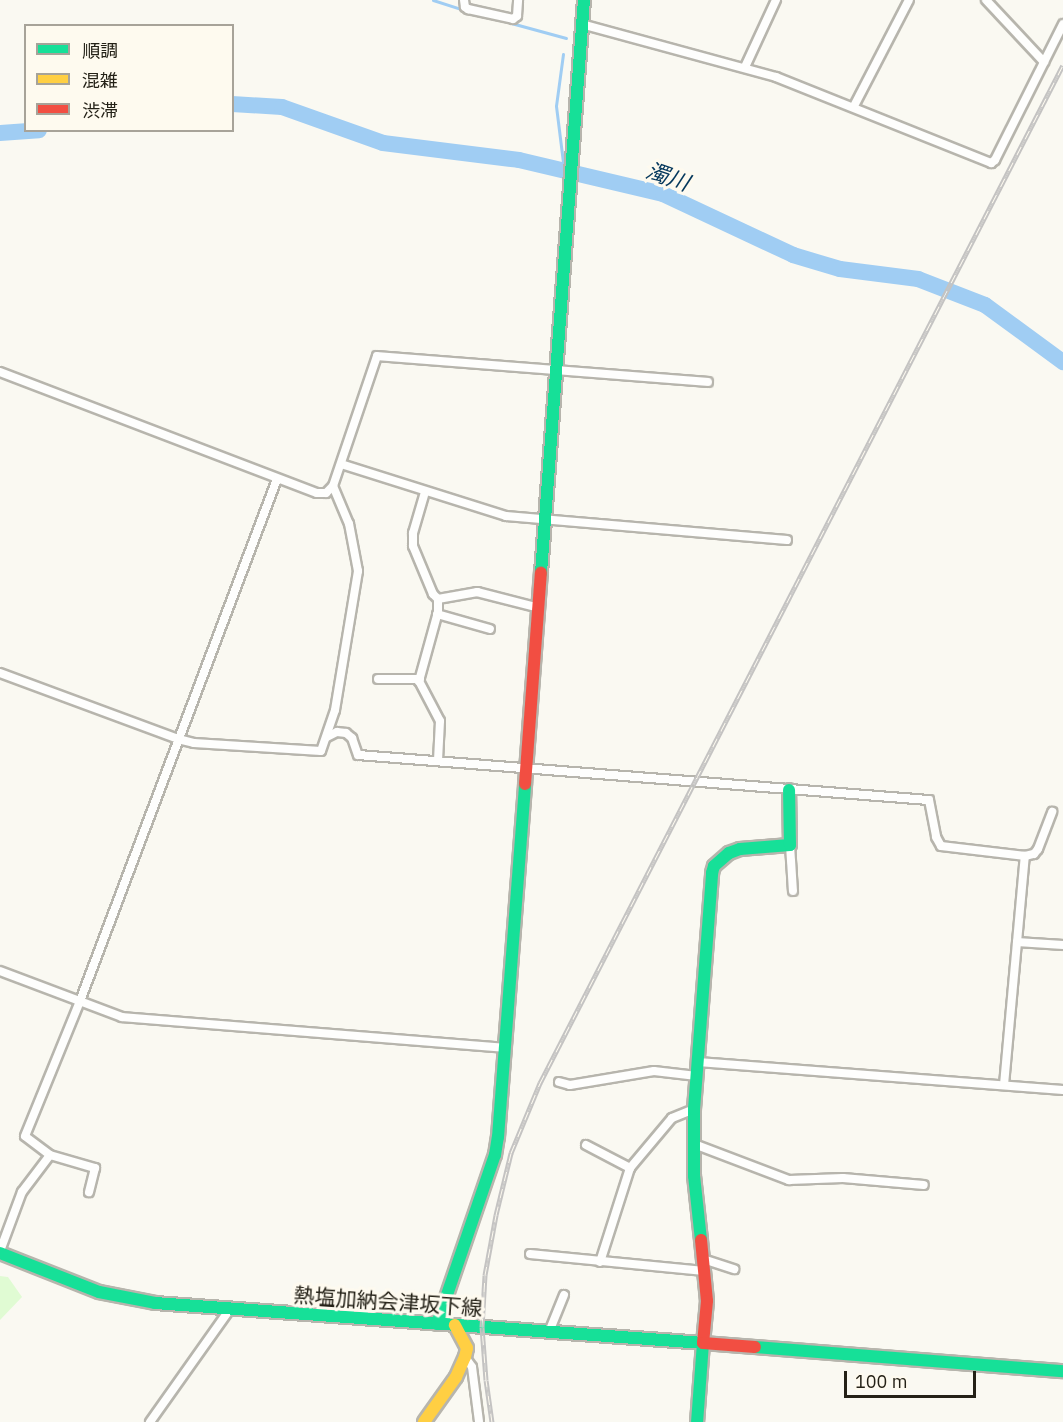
<!DOCTYPE html>
<meta charset="utf-8">
<style>
body{margin:0}
#map{position:relative;width:1063px;height:1422px;overflow:hidden;background:#faf9f2;font-family:"IBM Plex Sans","Noto Sans JP",sans-serif}
div>[style]{position:absolute}
.green>*{inset:0;background:#e0fbd3}
.stream>*{height:3px;margin:-1.5px;padding:0 1.5px;transform-origin:1.5px;border-radius:1.5px;background:#a0cdf3}
.river>*{height:16px;margin:-8px;padding:0 8px;transform-origin:8px;border-radius:8px;background:#a0cdf3}
.roads{filter:drop-shadow(2px 0 #b7b5ad) drop-shadow(-2px 0 #b7b5ad) drop-shadow(0 2px #b7b5ad) drop-shadow(0 -2px #b7b5ad)}
.street>*{height:8px;margin:-4px;padding:0 4px;transform-origin:4px;border-radius:4px;background:#fefefd}
.fast>*{height:12px;margin:-6px;padding:0 6px;transform-origin:6px;border-radius:6px;background:#16e098}
.slow>*{height:12px;margin:-6px;padding:0 6px;transform-origin:6px;border-radius:6px;background:#ffcf43}
.jam>*{height:12px;margin:-6px;padding:0 6px;transform-origin:6px;border-radius:6px;background:#f24e42}
.rail>*{height:5px;margin-top:-2.5px;transform-origin:0;background:repeating-linear-gradient(90deg,#fefaef 0 9px,#c4c3c2 0 18px);box-sizing:border-box;border-block:2px solid #c4c3c2}
span{translate:-50% -50%;white-space:nowrap;text-align:center;line-height:1.15;-webkit-text-stroke:6px #fefaef;paint-order:stroke}
.street-label{font-size:21px;color:#242117}
.water-label{font-size:22px;color:#04375c;font-style:italic}
.legend{position:absolute;left:24px;top:24px;width:210px;height:108px;box-sizing:border-box;background:#fefaef;border:2px solid #a7a399;margin:0;padding:8px 10px;list-style:none;font-size:18px;color:#242117}
.legend li{display:flex;align-items:center;gap:12px;height:30px}
.legend b{width:30px;border:2px solid #a7a399}
.scale{position:absolute;left:844px;top:1371px;width:132px;height:27px;box-sizing:border-box;border:3px solid #242117;border-top:0;padding-left:8px;font-size:18px;line-height:21px;white-space:nowrap;color:#242117;-webkit-text-stroke:4px #fefaef;paint-order:stroke}
</style>
<div id="map">
<div class="green">
<i style="clip-path:polygon(0 1276px,8px 1277px,22px 1297px,0 1320px)"></i>
</div>
<div class="stream">
<i style="left:433px;top:0;width:33px;rotate:18deg"></i>
<i style="left:511px;top:23px;width:57px;rotate:15.3deg"></i>
<i style="left:563px;top:54px;width:52px;rotate:97.7deg"></i>
<i style="left:556px;top:106px;width:64px;rotate:82.9deg"></i>
</div>
<div class="river">
<i style="left:232px;top:104px;width:50px;rotate:3.4deg"></i>
<i style="left:282px;top:107px;width:107px;rotate:19.6deg"></i>
<i style="left:383px;top:143px;width:137px;rotate:7.1deg"></i>
<i style="left:519px;top:160px;width:148px;rotate:13.3deg"></i>
<i style="left:663px;top:194px;width:144px;rotate:25.1deg"></i>
<i style="left:793px;top:255px;width:49px;rotate:16.6deg"></i>
<i style="left:840px;top:269px;width:79px;rotate:7.3deg"></i>
<i style="left:918px;top:279px;width:72px;rotate:21.2deg"></i>
<i style="left:985px;top:305px;width:97px;rotate:36.2deg"></i>
<i style="left:0;top:133px;width:39px;rotate:-4deg"></i>
</div>
<div class="roads">
<div class="street">
<i style="left:464px;top:0;width:7px;rotate:82deg"></i>
<i style="left:465px;top:7px;width:4px;rotate:34deg"></i>
<i style="left:468px;top:9px;width:46px;rotate:12.5deg"></i>
<i style="left:513px;top:19px;width:5px;rotate:-37deg"></i>
<i style="left:517px;top:16px;width:16px;rotate:-86deg"></i>
<i style="left:986px;top:0;width:85px;rotate:46.9deg"></i>
<i style="left:581px;top:24px;width:202px;rotate:15.2deg"></i>
<i style="left:776px;top:77px;width:232px;rotate:21.8deg"></i>
<i style="left:991px;top:163px;width:5px;rotate:-37deg"></i>
<i style="left:995px;top:160px;width:152px;rotate:-63.4deg"></i>
<i style="left:745px;top:67px;width:74px;rotate:-65.2deg"></i>
<i style="left:854px;top:106px;width:119px;rotate:-62.6deg"></i>
<i style="left:0;top:372px;width:339px;rotate:20.9deg"></i>
<i style="left:317px;top:493px;width:9px"></i>
<i style="left:326px;top:493px;width:10px;rotate:-45deg"></i>
<i style="left:333px;top:486px;width:137px;rotate:-71.3deg"></i>
<i style="left:377px;top:356px;width:332px;rotate:4.5deg"></i>
<i style="left:341px;top:464px;width:173px;rotate:17.5deg"></i>
<i style="left:506px;top:516px;width:282px;rotate:4.9deg"></i>
<i style="left:425px;top:492px;width:43px;rotate:106.3deg"></i>
<i style="left:413px;top:533px;width:13px;rotate:90deg"></i>
<i style="left:413px;top:546px;width:52px;rotate:67.4deg"></i>
<i style="left:433px;top:594px;width:7px;rotate:45deg"></i>
<i style="left:438px;top:599px;width:40px;rotate:-10deg"></i>
<i style="left:477px;top:592px;width:65px;rotate:14.3deg"></i>
<i style="left:438px;top:599px;width:13px;rotate:90deg"></i>
<i style="left:438px;top:612px;width:72px;rotate:105.4deg"></i>
<i style="left:419px;top:681px;width:45px;rotate:62.3deg"></i>
<i style="left:440px;top:721px;width:40px;rotate:92.9deg"></i>
<i style="left:437px;top:614px;width:55px;rotate:15.8deg"></i>
<i style="left:0;top:673px;width:190px;rotate:20.3deg"></i>
<i style="left:178px;top:739px;width:16px;rotate:14deg"></i>
<i style="left:194px;top:743px;width:127px;rotate:3.6deg"></i>
<i style="left:321px;top:751px;width:43px;rotate:-71.1deg"></i>
<i style="left:335px;top:710px;width:141px;rotate:-80.6deg"></i>
<i style="left:358px;top:571px;width:48px;rotate:-100.8deg"></i>
<i style="left:349px;top:524px;width:41px;rotate:-112.8deg"></i>
<i style="left:378px;top:679px;width:42px"></i>
<i style="left:327px;top:737px;width:11px;rotate:-27deg"></i>
<i style="left:337px;top:732px;width:9px;rotate:6deg"></i>
<i style="left:346px;top:733px;width:8px;rotate:40deg"></i>
<i style="left:352px;top:738px;width:18px;rotate:71deg"></i>
<i style="left:358px;top:755px;width:573px;rotate:4.51deg"></i>
<i style="left:929px;top:800px;width:38px;rotate:79deg"></i>
<i style="left:936px;top:837px;width:10px;rotate:61deg"></i>
<i style="left:941px;top:846px;width:85px;rotate:6.8deg"></i>
<i style="left:1025px;top:856px;width:9px;rotate:-13deg"></i>
<i style="left:1034px;top:854px;width:6px;rotate:-51deg"></i>
<i style="left:1038px;top:849px;width:40px;rotate:-69deg"></i>
<i style="left:790px;top:845px;width:46px;rotate:86.3deg"></i>
<i style="left:1017px;top:942px;width:46px;rotate:3.7deg"></i>
<i style="left:0;top:971px;width:130px;rotate:20.7deg"></i>
<i style="left:122px;top:1017px;width:385px;rotate:4.6deg"></i>
<i style="left:698px;top:1062px;width:366px;rotate:4.4deg"></i>
<i style="left:559px;top:1082px;width:11px;rotate:15deg"></i>
<i style="left:570px;top:1085px;width:85px;rotate:-9.5deg"></i>
<i style="left:654px;top:1071px;width:43px;rotate:6.6deg"></i>
<i style="left:1004px;top:1085px;width:230px;rotate:-84.8deg"></i>
<i style="left:694px;top:1144px;width:102px;rotate:20.8deg"></i>
<i style="left:789px;top:1180px;width:54px;rotate:-2.1deg"></i>
<i style="left:843px;top:1178px;width:81px;rotate:4.9deg"></i>
<i style="left:586px;top:1145px;width:50px;rotate:27.6deg"></i>
<i style="left:50px;top:1155px;width:47px;rotate:16.1deg"></i>
<i style="left:95px;top:1168px;width:25px;rotate:104deg"></i>
<i style="left:0;top:1251px;width:63px;rotate:-69.6deg"></i>
<i style="left:22px;top:1192px;width:46px;rotate:-52.9deg"></i>
<i style="left:50px;top:1155px;width:31px;rotate:-143deg"></i>
<i style="left:25px;top:1136px;width:146px;rotate:-67.8deg"></i>
<i style="left:80px;top:1001px;width:558px;rotate:-69.32deg"></i>
<i style="left:530px;top:1254px;width:175px;rotate:5.6deg"></i>
<i style="left:703px;top:1259px;width:33px;rotate:18deg"></i>
<i style="left:600px;top:1262px;width:99px;rotate:-72.3deg"></i>
<i style="left:630px;top:1168px;width:65px;rotate:-50deg"></i>
<i style="left:672px;top:1118px;width:24px;rotate:-22deg"></i>
<i style="left:549px;top:1332px;width:40px;rotate:-68deg"></i>
<i style="left:465px;top:1357px;width:12px;rotate:55deg"></i>
<i style="left:472px;top:1367px;width:55px;rotate:82.7deg"></i>
<i style="left:150px;top:1422px;width:138px;rotate:-54.7deg"></i>
</div>
<div class="fast">
<i style="left:541px;top:573px;width:575px;rotate:-85.71deg"></i>
<i style="left:701px;top:1240px;width:64px;rotate:-96.2deg"></i>
<i style="left:694px;top:1176px;width:67px;rotate:-90deg"></i>
<i style="left:694px;top:1109px;width:237px;rotate:-85.6deg"></i>
<i style="left:712px;top:873px;width:7px;rotate:-74deg"></i>
<i style="left:714px;top:866px;width:20px;rotate:-41deg"></i>
<i style="left:729px;top:853px;width:12px;rotate:-20deg"></i>
<i style="left:740px;top:849px;width:50px;rotate:-4.6deg"></i>
<i style="left:790px;top:845px;width:55px;rotate:-91deg"></i>
<i style="left:0;top:1253px;width:106px;rotate:21.5deg"></i>
<i style="left:99px;top:1292px;width:57px;rotate:11.1deg"></i>
<i style="left:155px;top:1303px;width:549px;rotate:4.17deg"></i>
<i style="left:703px;top:1343px;width:79px;rotate:94.3deg"></i>
<i style="left:437px;top:1324px;width:179px;rotate:-71.1deg"></i>
<i style="left:495px;top:1155px;width:18px;rotate:-81deg"></i>
<i style="left:498px;top:1137px;width:354px;rotate:-85.6deg"></i>
<i style="left:755px;top:1347px;width:309px;rotate:4.5deg"></i>
</div>
<div class="slow">
<i style="left:424px;top:1422px;width:55px;rotate:-54.6deg"></i>
<i style="left:456px;top:1377px;width:22px;rotate:-66deg"></i>
<i style="left:465px;top:1357px;width:9px;rotate:-77deg"></i>
<i style="left:467px;top:1348px;width:26px;rotate:-118deg"></i>
</div>
<div class="jam">
<i style="left:525px;top:784px;width:212px;rotate:-85.7deg"></i>
<i style="left:701px;top:1240px;width:61px;rotate:84.4deg"></i>
<i style="left:707px;top:1301px;width:42px;rotate:95.4deg"></i>
<i style="left:703px;top:1343px;width:52px;rotate:4.4deg"></i>
</div>
</div>
<div class="rail">
<i style="left:492px;top:1422px;width:42px;rotate:-98.1deg"></i>
<i style="left:486px;top:1380px;width:53px;rotate:-94.3deg"></i>
<i style="left:482px;top:1327px;width:52px;rotate:-86.7deg"></i>
<i style="left:485px;top:1275px;width:61px;rotate:-79.6deg"></i>
<i style="left:496px;top:1215px;width:64px;rotate:-76.4deg"></i>
<i style="left:511px;top:1153px;width:76px;rotate:-67.5deg"></i>
<i style="left:540px;top:1083px;width:1144px;rotate:-62.81deg"></i>
</div>
<div class="street-label">
<span style="left:388px;top:1301px;rotate:4deg">熱塩加納会津坂下線</span>
</div>
<div class="water-label">
<span style="left:668px;top:176px;rotate:19deg">濁川</span>
</div>
<ul class="legend">
<li><b style="height:8px;background:#16e098"></b>順調</li>
<li><b style="height:8px;background:#ffcf43"></b>混雑</li>
<li><b style="height:8px;background:#f24e42"></b>渋滞</li>
</ul>
<div class="scale">100 m</div>
</div>
